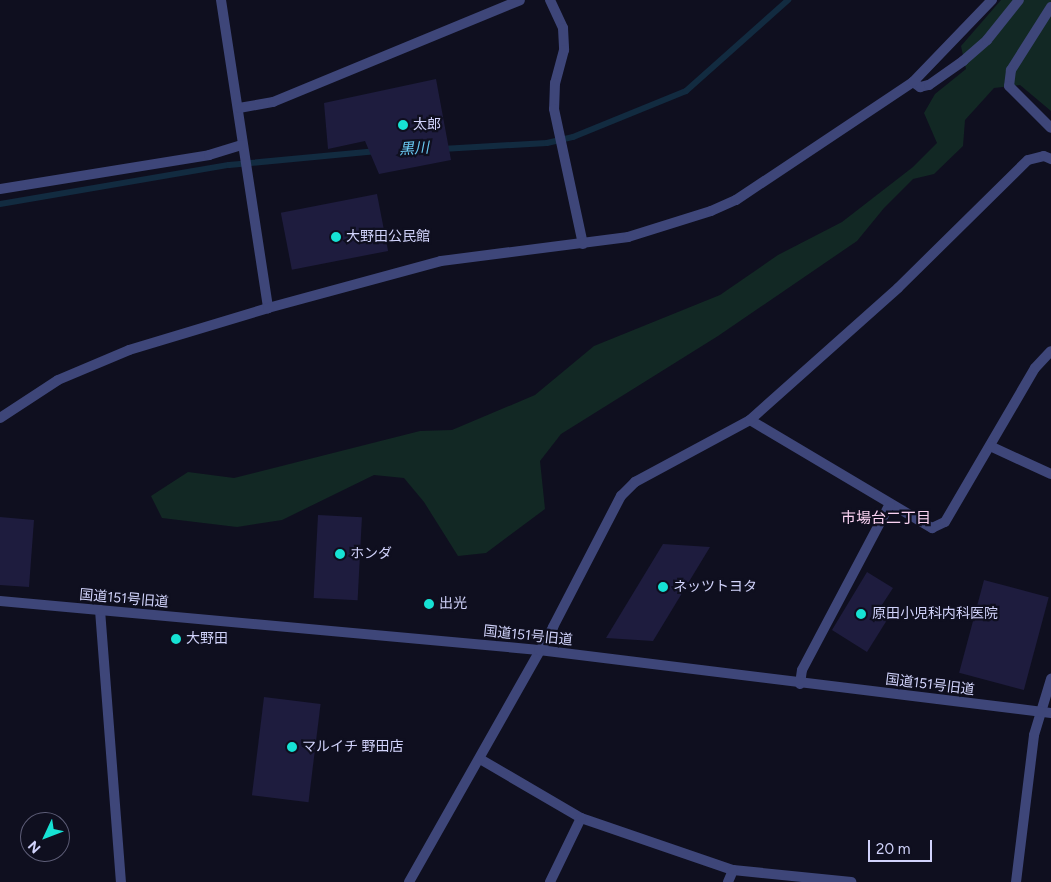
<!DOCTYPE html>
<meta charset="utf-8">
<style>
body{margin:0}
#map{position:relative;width:1051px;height:882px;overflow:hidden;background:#0f0f1f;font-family:Figtree,"Noto Sans JP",sans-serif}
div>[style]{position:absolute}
.green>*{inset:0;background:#122824}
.stream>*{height:6px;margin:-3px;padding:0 3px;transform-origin:3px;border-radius:3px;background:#122b40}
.building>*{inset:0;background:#1e1c3e;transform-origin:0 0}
.minor>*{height:10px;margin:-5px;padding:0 5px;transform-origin:5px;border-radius:5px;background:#3e4679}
.tertiary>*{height:10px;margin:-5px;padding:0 5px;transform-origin:5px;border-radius:5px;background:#3e4679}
.dots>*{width:14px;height:14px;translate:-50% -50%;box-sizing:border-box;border:2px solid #0f0f1f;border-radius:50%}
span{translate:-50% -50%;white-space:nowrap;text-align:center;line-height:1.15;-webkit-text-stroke:4.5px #0f0f1f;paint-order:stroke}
.poi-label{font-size:14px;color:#d1d3fb}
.left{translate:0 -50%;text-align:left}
.street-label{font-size:14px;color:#d1d3fb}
.water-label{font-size:15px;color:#69c8f1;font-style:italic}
.neighbourhood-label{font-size:15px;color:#fbd3f3}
.north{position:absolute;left:20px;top:812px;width:50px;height:50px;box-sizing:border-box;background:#0f0f1f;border:1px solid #5d5d77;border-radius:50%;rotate:227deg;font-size:14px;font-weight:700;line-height:20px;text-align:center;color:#d1d3fb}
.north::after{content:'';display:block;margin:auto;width:18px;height:22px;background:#16e2d4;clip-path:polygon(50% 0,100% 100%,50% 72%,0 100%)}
.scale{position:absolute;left:868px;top:840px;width:64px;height:22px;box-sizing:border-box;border:2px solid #d1d3fb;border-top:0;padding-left:6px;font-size:15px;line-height:18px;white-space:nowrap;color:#d1d3fb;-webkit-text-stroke:4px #0f0f1f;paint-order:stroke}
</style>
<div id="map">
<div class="green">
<i style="clip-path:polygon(1001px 0,1051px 0,1051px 111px,1020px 85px,994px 88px,965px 120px,963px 146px,934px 174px,913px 179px,884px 208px,857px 241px,718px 336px,561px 434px,540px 461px,545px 509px,486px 553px,458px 556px,424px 502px,404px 478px,374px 475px,282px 520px,237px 527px,162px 518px,151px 496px,188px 472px,234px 478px,420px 431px,452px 430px,535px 395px,594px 346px,720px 295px,778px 255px,842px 222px,913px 167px,937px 143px,924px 113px,935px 94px,966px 69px,961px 46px)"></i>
</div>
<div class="stream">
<i style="left:442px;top:149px;width:105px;rotate:-3.3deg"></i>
<i style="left:547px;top:143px;width:27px;rotate:-13deg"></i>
<i style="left:573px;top:137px;width:122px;rotate:-22.2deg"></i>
<i style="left:686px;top:91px;width:137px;rotate:-41.7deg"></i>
<i style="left:0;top:204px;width:232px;rotate:-9.7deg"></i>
<i style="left:229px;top:165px;width:149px;rotate:-5.4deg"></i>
</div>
<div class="building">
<i style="clip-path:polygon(436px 79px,451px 160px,379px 174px,365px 141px,328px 149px,324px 103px)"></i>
<i style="left:377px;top:194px;width:58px;height:98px;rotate:79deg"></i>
<i style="left:318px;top:515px;width:44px;height:83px;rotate:3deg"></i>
<i style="clip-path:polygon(0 517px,34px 520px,29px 587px,0 585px)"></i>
<i style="clip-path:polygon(663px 544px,710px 547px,653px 641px,606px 638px)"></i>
<i style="clip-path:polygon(867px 572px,893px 588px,876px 614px,887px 620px,867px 652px,832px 630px)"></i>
<i style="left:984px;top:580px;width:67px;height:96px;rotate:15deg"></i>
<i style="left:264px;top:697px;width:57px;height:99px;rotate:7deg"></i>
</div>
<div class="minor">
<i style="left:221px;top:0;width:312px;rotate:81.3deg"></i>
<i style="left:550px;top:0;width:31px;rotate:65deg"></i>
<i style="left:563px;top:28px;width:22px;rotate:87deg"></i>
<i style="left:564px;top:50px;width:34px;rotate:105deg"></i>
<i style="left:555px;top:83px;width:26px;rotate:92deg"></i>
<i style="left:554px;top:109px;width:138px;rotate:77.9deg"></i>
<i style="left:1051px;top:7px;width:75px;rotate:122.4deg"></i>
<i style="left:1011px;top:70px;width:16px;rotate:97deg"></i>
<i style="left:1009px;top:86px;width:59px;rotate:45deg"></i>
<i style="left:913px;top:82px;width:9px;rotate:36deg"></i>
<i style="left:920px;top:87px;width:9px;rotate:-13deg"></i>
<i style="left:929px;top:85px;width:42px;rotate:-35.2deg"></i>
<i style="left:963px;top:61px;width:32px;rotate:-41deg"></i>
<i style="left:987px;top:40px;width:51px;rotate:-51.3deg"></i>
<i style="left:239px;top:108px;width:35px;rotate:-10deg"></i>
<i style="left:273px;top:102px;width:267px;rotate:-22.4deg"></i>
<i style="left:0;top:189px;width:212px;rotate:-9.2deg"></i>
<i style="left:209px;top:155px;width:34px;rotate:-17deg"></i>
<i style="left:0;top:418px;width:69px;rotate:-33.2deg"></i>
<i style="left:58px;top:380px;width:77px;rotate:-22.9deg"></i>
<i style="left:129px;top:350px;width:145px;rotate:-16.8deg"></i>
<i style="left:268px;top:308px;width:179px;rotate:-15.2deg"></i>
<i style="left:441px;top:261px;width:189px;rotate:-7.3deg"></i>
<i style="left:628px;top:237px;width:87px;rotate:-17.4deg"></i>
<i style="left:711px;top:211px;width:27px;rotate:-24deg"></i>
<i style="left:736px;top:200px;width:213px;rotate:-33.7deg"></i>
<i style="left:913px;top:82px;width:114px;rotate:-46.1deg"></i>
<i style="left:750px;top:420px;width:212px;rotate:30.7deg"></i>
<i style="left:932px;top:528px;width:14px;rotate:-25deg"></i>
<i style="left:945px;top:522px;width:178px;rotate:-59.7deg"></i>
<i style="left:1035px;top:368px;width:23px;rotate:-47deg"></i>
<i style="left:990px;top:446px;width:67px;rotate:24.7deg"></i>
<i style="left:100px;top:610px;width:273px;rotate:85.6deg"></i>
<i style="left:800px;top:684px;width:14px;rotate:-82deg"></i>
<i style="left:802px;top:670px;width:188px;rotate:-62.1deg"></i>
<i style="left:480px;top:759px;width:117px;rotate:30.3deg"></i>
<i style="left:581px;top:818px;width:161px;rotate:18.9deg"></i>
<i style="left:733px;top:870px;width:119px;rotate:5.8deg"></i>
<i style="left:409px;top:882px;width:293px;rotate:-60.5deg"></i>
<i style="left:553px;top:627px;width:148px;rotate:-62.6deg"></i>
<i style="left:621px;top:496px;width:20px;rotate:-45deg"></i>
<i style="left:635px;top:482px;width:131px;rotate:-28.3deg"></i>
<i style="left:750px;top:420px;width:198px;rotate:-41.7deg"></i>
<i style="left:898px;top:288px;width:182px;rotate:-44.6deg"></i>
<i style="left:1028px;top:160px;width:16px;rotate:-14deg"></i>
<i style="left:1044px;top:156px;width:8px;rotate:23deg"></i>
<i style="left:550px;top:882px;width:71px;rotate:-64.2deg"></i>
<i style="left:728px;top:882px;width:13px;rotate:-67deg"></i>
<i style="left:1016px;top:882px;width:148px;rotate:-83deg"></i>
<i style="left:1034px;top:735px;width:59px;rotate:-73.1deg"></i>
</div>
<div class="tertiary">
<i style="left:0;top:601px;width:541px;rotate:5.19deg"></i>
<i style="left:539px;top:650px;width:516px;rotate:7.01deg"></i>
</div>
<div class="dots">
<i style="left:403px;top:125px;background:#16e2d4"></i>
<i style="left:336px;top:237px;background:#16e2d4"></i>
<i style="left:340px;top:554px;background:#16e2d4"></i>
<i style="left:663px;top:587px;background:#16e2d4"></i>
<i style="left:429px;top:604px;background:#16e2d4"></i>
<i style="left:861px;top:614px;background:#16e2d4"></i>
<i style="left:176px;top:639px;background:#16e2d4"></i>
<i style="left:292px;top:747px;background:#16e2d4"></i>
</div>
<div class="poi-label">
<span class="left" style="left:413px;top:125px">太郎</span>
<span class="left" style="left:346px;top:237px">大野田公民館</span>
<span class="left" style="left:350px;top:554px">ホンダ</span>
<span class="left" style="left:673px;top:587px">ネッツトヨタ</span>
<span class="left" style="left:439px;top:604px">出光</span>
<span class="left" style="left:872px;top:614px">原田小児科内科医院</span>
<span class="left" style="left:186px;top:639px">大野田</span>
<span class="left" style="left:302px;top:747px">マルイチ 野田店</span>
</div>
<div class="street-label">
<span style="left:124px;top:599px;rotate:5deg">国道151号旧道</span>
<span style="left:528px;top:636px;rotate:6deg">国道151号旧道</span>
<span style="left:930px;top:685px;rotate:7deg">国道151号旧道</span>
</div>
<div class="water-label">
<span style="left:414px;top:149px;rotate:-3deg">黒川</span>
</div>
<div class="neighbourhood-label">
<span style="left:886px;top:519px">市場台二丁目</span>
</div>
<div class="north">N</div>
<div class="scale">20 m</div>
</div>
